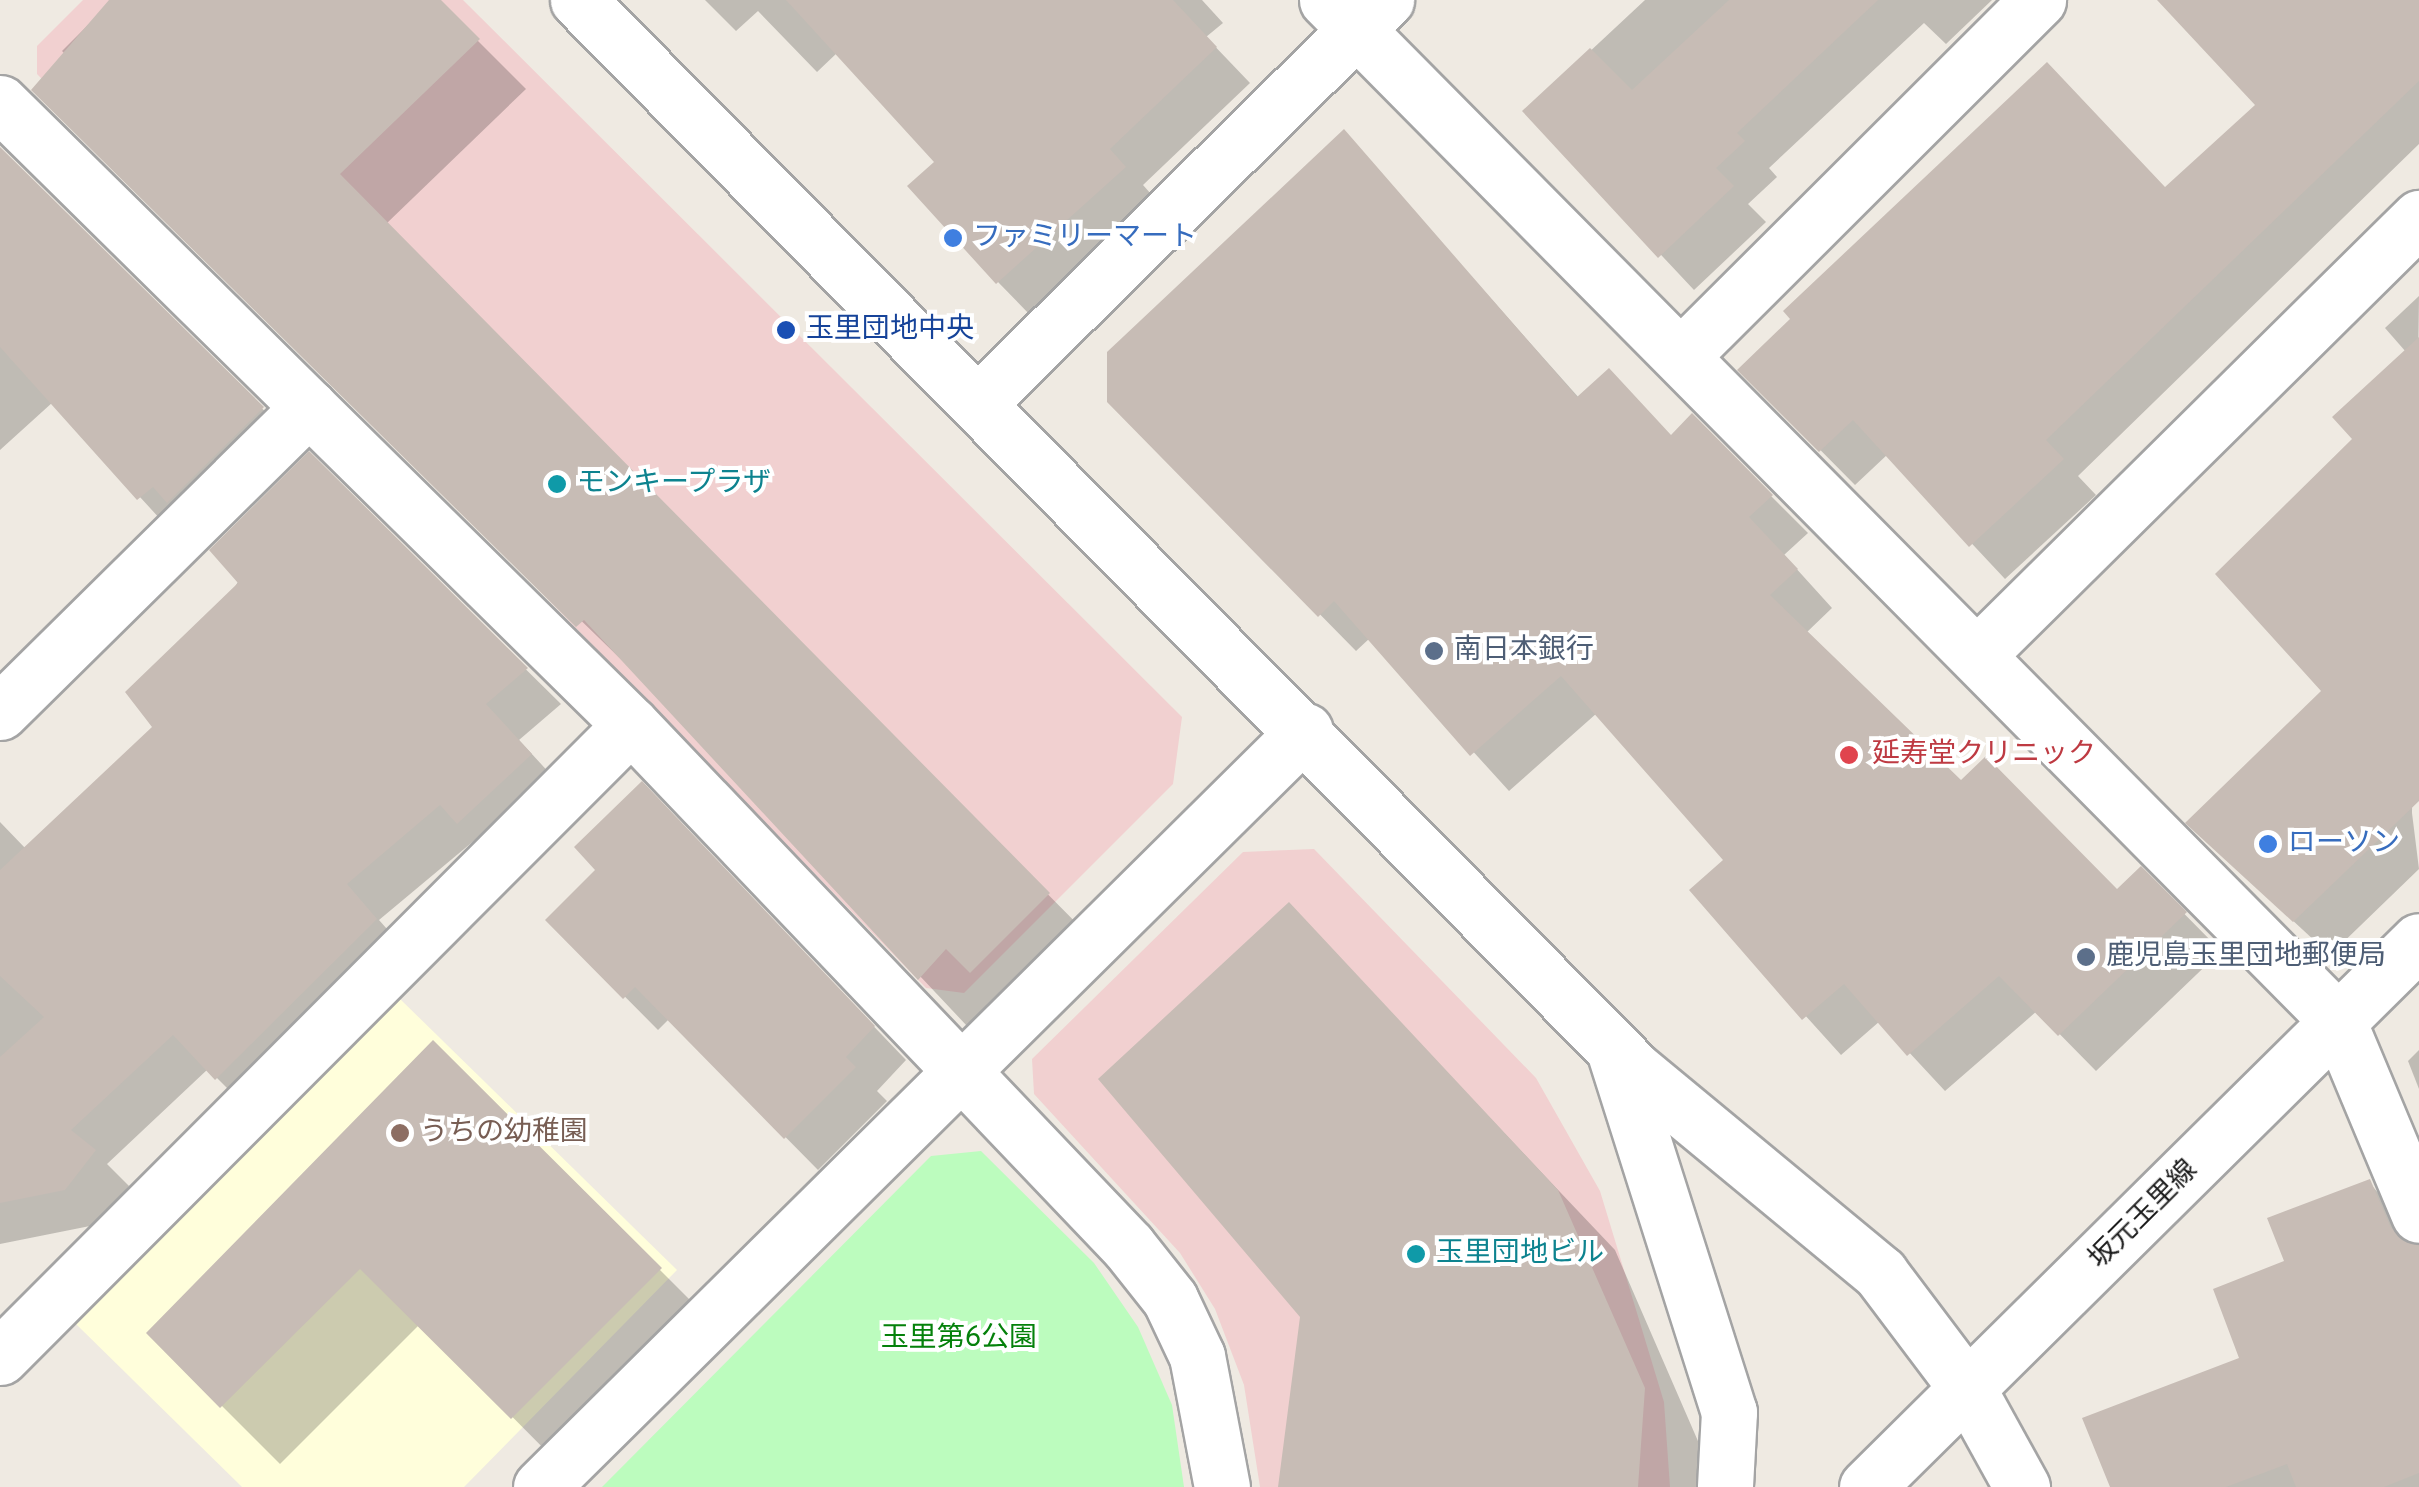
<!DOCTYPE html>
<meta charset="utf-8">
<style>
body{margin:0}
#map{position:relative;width:2419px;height:1487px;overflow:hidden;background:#efeae2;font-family:Overpass,"Noto Sans JP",sans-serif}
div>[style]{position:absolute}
.commercial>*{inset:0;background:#f1d0d0}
.education>*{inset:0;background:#fffedb}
.park>*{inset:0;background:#bcfcbe}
.shadow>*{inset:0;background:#0003}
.building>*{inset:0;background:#c7bcb5}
.roads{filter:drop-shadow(2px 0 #a4a4a4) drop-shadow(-2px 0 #a4a4a4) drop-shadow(0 2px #a4a4a4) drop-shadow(0 -2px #a4a4a4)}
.minor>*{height:55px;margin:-27.5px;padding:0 27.5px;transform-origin:27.5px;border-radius:27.5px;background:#fff}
.dots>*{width:28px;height:28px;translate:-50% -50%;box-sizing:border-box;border:5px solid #fff;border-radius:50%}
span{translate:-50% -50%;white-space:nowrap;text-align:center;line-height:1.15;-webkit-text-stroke:8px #fff;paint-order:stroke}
.shop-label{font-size:28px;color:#366cbe}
.left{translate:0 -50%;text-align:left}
.transit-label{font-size:28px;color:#164399}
.culture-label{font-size:28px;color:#0d838f}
.service-label{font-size:28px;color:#4e5e75}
.health-label{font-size:28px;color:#be3a42}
.education-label{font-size:28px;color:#785e54}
.street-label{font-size:28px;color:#1d1d1d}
.park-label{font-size:28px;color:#05810b}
</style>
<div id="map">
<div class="commercial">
<i style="clip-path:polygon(83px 0,463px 0,1182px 717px,1173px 784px,964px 993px,926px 988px,37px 74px,37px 46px)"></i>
<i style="clip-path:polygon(1314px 849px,1536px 1078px,1600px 1191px,1664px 1402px,1670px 1487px,1260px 1487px,1244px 1385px,1215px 1309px,1180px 1253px,1034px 1094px,1032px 1059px,1243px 852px)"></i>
</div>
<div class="education">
<i style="clip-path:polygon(397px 996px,677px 1270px,464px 1487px,242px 1487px,76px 1324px)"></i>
</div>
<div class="park">
<i style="clip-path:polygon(981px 1151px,1094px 1263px,1138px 1327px,1172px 1405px,1184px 1487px,602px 1487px,931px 1156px)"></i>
</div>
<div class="shadow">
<i style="clip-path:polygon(113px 0,437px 0,526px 89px,386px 224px,1096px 943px,1019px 1019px,996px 996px,967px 1026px,631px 669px,58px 113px,69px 58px,62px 51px)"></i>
<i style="clip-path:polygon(705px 0,1202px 0,1223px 23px,1206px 37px,1250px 83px,1143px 185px,1159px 203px,1032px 317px,998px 282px,938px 162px,838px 52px,817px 72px,758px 11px,736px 31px)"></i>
<i style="clip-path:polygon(1645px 0,1992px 0,1946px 44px,1924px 23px,1769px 168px,1777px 177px,1748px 204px,1766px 222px,1694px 290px,1526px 111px)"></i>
<i style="clip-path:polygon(2159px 0,2419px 0,2419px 144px,2078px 476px,2096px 495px,2005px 579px,1888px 454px,1855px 485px,1741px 370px,2166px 190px,2259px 105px)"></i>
<i style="clip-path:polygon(1344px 133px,1580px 399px,1672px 437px,1692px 417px,1808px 533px,1784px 555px,1832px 608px,1806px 633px,1961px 784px,2117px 892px,2141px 870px,2221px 951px,2096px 1071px,2037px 1011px,1945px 1091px,1880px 1021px,1841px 1055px,1692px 890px,1726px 860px,1597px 713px,1509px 791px,1370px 638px,1356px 651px,1110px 401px)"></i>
<i style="clip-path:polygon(7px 157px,296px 442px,172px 532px,53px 402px,0 450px,0 164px)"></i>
<i style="clip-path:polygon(2419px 296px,2412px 813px,2419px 869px,2330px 955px,2224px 857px,2324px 691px,2355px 439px,2406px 352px,2385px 328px)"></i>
<i style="clip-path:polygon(309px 455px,561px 704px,519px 740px,565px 790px,494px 857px,476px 839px,379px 920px,410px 955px,252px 1113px,208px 1069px,107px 1164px,129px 1186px,100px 1224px,0 1244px,0 822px,26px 849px,156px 728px)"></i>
<i style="clip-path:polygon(674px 818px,906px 1060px,877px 1091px,887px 1101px,818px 1170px,669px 1019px,658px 1030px,549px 920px)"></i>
<i style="clip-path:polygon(1289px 906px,1615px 1250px,1701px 1448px,1699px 1487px,1280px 1487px,1303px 1317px)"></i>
<i style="clip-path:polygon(433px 1043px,718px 1328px,570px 1475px,420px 1324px,280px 1464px,149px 1333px)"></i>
<i style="clip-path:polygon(2419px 1050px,2419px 1089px,2408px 1061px)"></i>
<i style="clip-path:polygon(2369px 1182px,2419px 1242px,2419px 1487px,2119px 1487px,2242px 1360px,2287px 1263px)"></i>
</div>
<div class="building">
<i style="clip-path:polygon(109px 0,441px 0,480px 39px,340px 174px,1050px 893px,970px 973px,946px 949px,918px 980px,584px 620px,576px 627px,31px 90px)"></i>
<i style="clip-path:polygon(786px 0,1173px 0,1217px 47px,1110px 149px,1126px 167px,996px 284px,907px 186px,934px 162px)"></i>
<i style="clip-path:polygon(1729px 0,1878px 0,1737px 133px,1745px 141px,1716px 168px,1734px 186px,1658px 258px,1522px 111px,1590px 48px,1632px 90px)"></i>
<i style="clip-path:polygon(2157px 0,2419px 0,2419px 81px,2046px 440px,2064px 459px,1969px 547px,1853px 420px,1819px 452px,1737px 370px,1790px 319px,1783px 311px,2047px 62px,2165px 187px,2255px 105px)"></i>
<i style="clip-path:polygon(1344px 129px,1577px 397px,1609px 368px,1671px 435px,1692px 413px,1773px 495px,1749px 517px,1798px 569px,1770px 595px,1961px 780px,1986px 756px,2117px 889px,2141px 866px,2187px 912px,2058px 1036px,1999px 976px,1907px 1056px,1844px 984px,1802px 1020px,1689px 890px,1723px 860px,1561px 676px,1470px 756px,1334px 601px,1318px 617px,1107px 402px,1107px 352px)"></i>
<i style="clip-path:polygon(0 147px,264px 407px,167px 503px,153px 487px,137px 500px,0 347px)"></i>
<i style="clip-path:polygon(2419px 337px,2419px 801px,2293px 922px,2185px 823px,2321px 691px,2215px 574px,2352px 439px,2332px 417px)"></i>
<i style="clip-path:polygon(309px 451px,528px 668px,486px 704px,532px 754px,457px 824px,440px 805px,347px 884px,377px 919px,215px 1080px,173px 1035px,71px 1130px,96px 1150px,65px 1190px,0 1203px,0 1057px,44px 1017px,0 976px,0 870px,152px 727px,125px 692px,238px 583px,209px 550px)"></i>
<i style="clip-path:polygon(642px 781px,875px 1026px,846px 1057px,856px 1067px,784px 1139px,635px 987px,623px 999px,545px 920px,595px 870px,574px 847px)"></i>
<i style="clip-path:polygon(1289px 902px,1558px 1190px,1645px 1388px,1638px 1487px,1278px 1487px,1300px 1317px,1098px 1079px)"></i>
<i style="clip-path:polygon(433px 1040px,662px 1268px,511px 1419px,360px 1269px,220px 1408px,146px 1333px)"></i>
<i style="clip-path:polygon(2370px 1179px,2391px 1228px,2419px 1246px,2419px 1473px,2384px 1487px,2296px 1487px,2287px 1464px,2226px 1487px,2110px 1487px,2082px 1418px,2239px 1358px,2213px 1289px,2284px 1261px,2267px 1218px)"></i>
</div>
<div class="roads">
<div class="minor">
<i style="left:578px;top:0;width:1505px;rotate:45.35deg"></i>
<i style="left:1636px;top:1071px;width:317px;rotate:39.6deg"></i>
<i style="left:1880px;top:1273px;width:148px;rotate:53deg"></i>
<i style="left:1969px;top:1391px;width:110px;rotate:61.1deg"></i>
<i style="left:1327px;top:0;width:1437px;rotate:45.28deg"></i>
<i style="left:2338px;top:1021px;width:210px;rotate:67.3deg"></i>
<i style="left:0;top:103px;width:886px;rotate:44.59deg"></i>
<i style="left:631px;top:725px;width:720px;rotate:46.35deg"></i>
<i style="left:1128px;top:1246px;width:68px;rotate:51.6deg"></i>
<i style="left:1170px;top:1299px;width:63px;rotate:64.7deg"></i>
<i style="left:1197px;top:1356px;width:133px;rotate:79.2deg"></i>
<i style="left:1682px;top:355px;width:503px;rotate:-44.92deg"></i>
<i style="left:982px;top:399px;width:568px;rotate:-44.64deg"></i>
<i style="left:1977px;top:655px;width:622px;rotate:-44.67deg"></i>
<i style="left:0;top:712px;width:434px;rotate:-44.6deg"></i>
<i style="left:1615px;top:1053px;width:377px;rotate:72.4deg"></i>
<i style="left:1729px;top:1412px;width:75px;rotate:93.1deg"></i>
<i style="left:0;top:1357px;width:893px;rotate:-45.05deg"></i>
<i style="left:541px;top:1487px;width:1075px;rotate:-44.7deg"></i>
<i style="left:1867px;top:1487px;width:776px;rotate:-44.69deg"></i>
</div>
</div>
<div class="dots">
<i style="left:953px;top:238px;background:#3f7fe0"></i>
<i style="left:786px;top:330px;background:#1a4fb4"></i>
<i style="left:557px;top:484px;background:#0f9aa8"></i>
<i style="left:1434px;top:651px;background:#5c6f8a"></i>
<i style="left:1849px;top:755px;background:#e0444e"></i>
<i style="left:2268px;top:844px;background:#3f7fe0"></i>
<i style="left:2086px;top:957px;background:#5c6f8a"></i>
<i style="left:400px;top:1133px;background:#8d6e63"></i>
<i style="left:1416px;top:1254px;background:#0f9aa8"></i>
</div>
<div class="shop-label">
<span class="left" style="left:973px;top:238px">ファミリーマート</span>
<span class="left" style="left:2288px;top:844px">ローソン</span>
</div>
<div class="transit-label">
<span class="left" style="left:806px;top:330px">玉里団地中央</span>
</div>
<div class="culture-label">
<span class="left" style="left:577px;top:484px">モンキープラザ</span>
<span class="left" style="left:1436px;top:1254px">玉里団地ビル</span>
</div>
<div class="service-label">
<span class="left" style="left:1454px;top:651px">南日本銀行</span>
<span class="left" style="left:2106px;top:957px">鹿児島玉里団地郵便局</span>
</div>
<div class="health-label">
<span class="left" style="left:1872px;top:755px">延寿堂クリニック</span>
</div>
<div class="education-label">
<span class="left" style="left:420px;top:1133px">うちの幼稚園</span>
</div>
<div class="street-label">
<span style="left:2144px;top:1215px;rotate:-45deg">坂元玉里線</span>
</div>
<div class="park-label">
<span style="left:959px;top:1339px">玉里第6公園</span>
</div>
</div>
